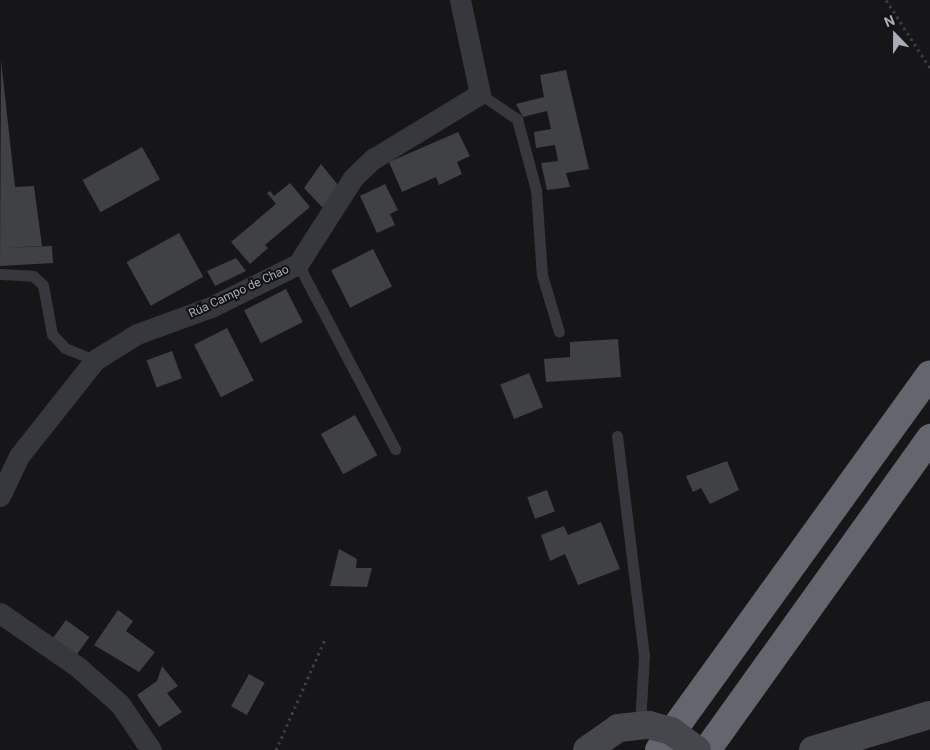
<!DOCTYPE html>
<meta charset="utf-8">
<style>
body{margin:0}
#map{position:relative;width:930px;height:750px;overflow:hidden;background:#161618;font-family:Roboto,sans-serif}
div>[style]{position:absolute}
.building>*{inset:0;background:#404145;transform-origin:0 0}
.path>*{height:3px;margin-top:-1.5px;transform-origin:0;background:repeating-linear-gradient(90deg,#3d3f44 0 2.5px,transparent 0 6.5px)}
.lane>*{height:11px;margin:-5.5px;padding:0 5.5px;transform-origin:5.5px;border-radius:5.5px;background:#37383d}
.street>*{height:21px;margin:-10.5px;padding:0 10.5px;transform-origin:10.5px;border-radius:10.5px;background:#37383d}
.secondary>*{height:28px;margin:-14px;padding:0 14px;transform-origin:14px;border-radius:14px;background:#45474d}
.highway>*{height:28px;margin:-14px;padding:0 14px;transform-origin:14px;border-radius:14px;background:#63666e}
.secondary-bridge>*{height:28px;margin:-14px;padding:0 14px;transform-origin:14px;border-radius:14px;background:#45474d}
span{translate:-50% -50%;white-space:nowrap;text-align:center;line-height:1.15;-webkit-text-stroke:4px #111113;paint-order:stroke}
.street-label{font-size:12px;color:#a8adb8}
.north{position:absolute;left:870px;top:10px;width:50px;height:50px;-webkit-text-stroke:4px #111113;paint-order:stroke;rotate:338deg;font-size:14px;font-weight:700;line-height:20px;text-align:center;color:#a8adb8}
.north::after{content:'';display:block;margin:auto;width:18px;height:22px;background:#a8adb8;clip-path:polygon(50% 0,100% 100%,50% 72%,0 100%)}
</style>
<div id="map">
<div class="building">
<i style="clip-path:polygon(1px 60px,15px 187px,34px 186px,42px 246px,5px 248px,52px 246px,53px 263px,0 266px)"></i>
<i style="clip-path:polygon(566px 70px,589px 169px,566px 173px,570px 187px,547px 190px,541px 163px,558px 161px,555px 145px,536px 148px,534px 132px,551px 129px,547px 111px,523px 117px,516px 104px,544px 97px,540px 75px)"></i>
<i style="clip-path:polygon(458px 132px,470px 156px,457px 162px,462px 174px,439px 185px,436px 177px,402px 192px,389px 162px)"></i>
<i style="left:142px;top:147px;width:37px;height:68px;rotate:61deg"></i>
<i style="clip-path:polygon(321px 164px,338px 185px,323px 208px,304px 188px)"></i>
<i style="clip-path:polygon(290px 183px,310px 207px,265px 245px,268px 248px,250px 264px,231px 242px,276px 204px,267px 193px,270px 191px,274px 196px)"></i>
<i style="clip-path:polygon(385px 184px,398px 210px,390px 214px,395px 225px,377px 233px,360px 196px)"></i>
<i style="left:179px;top:233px;width:50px;height:60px;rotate:61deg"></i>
<i style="left:373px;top:249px;width:42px;height:47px;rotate:63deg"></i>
<i style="clip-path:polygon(236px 258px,246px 271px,215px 286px,207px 271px)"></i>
<i style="left:286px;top:289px;width:37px;height:47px;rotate:63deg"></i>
<i style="left:227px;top:328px;width:59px;height:37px;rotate:63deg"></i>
<i style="clip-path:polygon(618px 339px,621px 377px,546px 382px,544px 359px,570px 357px,570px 342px)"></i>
<i style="left:172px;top:351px;width:29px;height:27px;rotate:70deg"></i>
<i style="left:529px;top:373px;width:37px;height:31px;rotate:68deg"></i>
<i style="left:355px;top:415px;width:46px;height:39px;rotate:61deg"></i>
<i style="clip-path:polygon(727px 461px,739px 490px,710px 504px,701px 488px,693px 492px,686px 476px)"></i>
<i style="left:547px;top:490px;width:23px;height:21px;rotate:70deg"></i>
<i style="clip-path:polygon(601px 522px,620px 569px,578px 585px,565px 554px,550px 561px,541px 535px,564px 526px,568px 535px)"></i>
<i style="clip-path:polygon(339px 549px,357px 559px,356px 568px,372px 568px,367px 587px,330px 586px)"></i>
<i style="clip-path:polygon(118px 610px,133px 621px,126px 631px,155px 652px,139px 672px,94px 645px)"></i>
<i style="left:66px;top:620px;width:29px;height:24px;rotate:36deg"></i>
<i style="clip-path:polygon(162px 666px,178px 686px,167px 693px,182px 712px,159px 727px,137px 695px,157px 681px)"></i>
<i style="left:249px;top:674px;width:18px;height:37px;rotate:29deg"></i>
</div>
<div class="path">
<i style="left:886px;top:0;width:81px;rotate:57.1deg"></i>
<i style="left:276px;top:750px;width:121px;rotate:-66.2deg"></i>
</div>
<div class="lane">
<i style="left:480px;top:94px;width:45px;rotate:34deg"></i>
<i style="left:517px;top:119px;width:73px;rotate:75deg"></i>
<i style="left:536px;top:190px;width:85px;rotate:86deg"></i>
<i style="left:542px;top:275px;width:59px;rotate:73.4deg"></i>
<i style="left:298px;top:264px;width:209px;rotate:62.3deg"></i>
<i style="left:0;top:274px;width:33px;rotate:3deg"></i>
<i style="left:33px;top:276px;width:13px;rotate:42deg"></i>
<i style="left:43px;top:285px;width:50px;rotate:79.6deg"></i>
<i style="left:52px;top:334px;width:19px;rotate:47deg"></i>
<i style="left:65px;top:348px;width:32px;rotate:22deg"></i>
<i style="left:617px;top:436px;width:221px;rotate:83deg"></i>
<i style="left:644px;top:655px;width:69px;rotate:93.3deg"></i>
</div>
<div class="street">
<i style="left:0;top:496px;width:44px;rotate:-64.6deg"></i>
<i style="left:19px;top:456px;width:122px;rotate:-51.6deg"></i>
<i style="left:95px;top:360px;width:49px;rotate:-31.8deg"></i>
<i style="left:137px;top:334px;width:79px;rotate:-20deg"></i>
<i style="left:211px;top:307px;width:97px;rotate:-26.3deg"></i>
<i style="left:298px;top:264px;width:102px;rotate:-57.4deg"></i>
<i style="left:353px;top:178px;width:28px;rotate:-44deg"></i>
<i style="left:373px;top:159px;width:125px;rotate:-31.3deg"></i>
<i style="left:480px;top:94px;width:96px;rotate:-102deg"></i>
<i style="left:0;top:613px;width:95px;rotate:34.7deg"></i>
<i style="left:78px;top:667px;width:56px;rotate:41.4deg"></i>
<i style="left:120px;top:704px;width:55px;rotate:56deg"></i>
</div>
<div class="secondary">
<i style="left:587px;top:750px;width:38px;rotate:-35deg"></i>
<i style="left:618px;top:728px;width:31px;rotate:-6deg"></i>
<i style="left:813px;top:750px;width:122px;rotate:-16.7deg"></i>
</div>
<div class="highway">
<i style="left:659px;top:750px;width:463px;rotate:-54.2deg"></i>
<i style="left:707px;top:750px;width:384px;rotate:-54.4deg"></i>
</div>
<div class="secondary-bridge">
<i style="left:649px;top:725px;width:23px;rotate:15deg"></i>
<i style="left:671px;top:731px;width:32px;rotate:36deg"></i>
</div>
<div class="street-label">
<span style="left:239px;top:292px;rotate:-25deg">Rúa Campo de Chao</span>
</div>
<div class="north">N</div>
</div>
